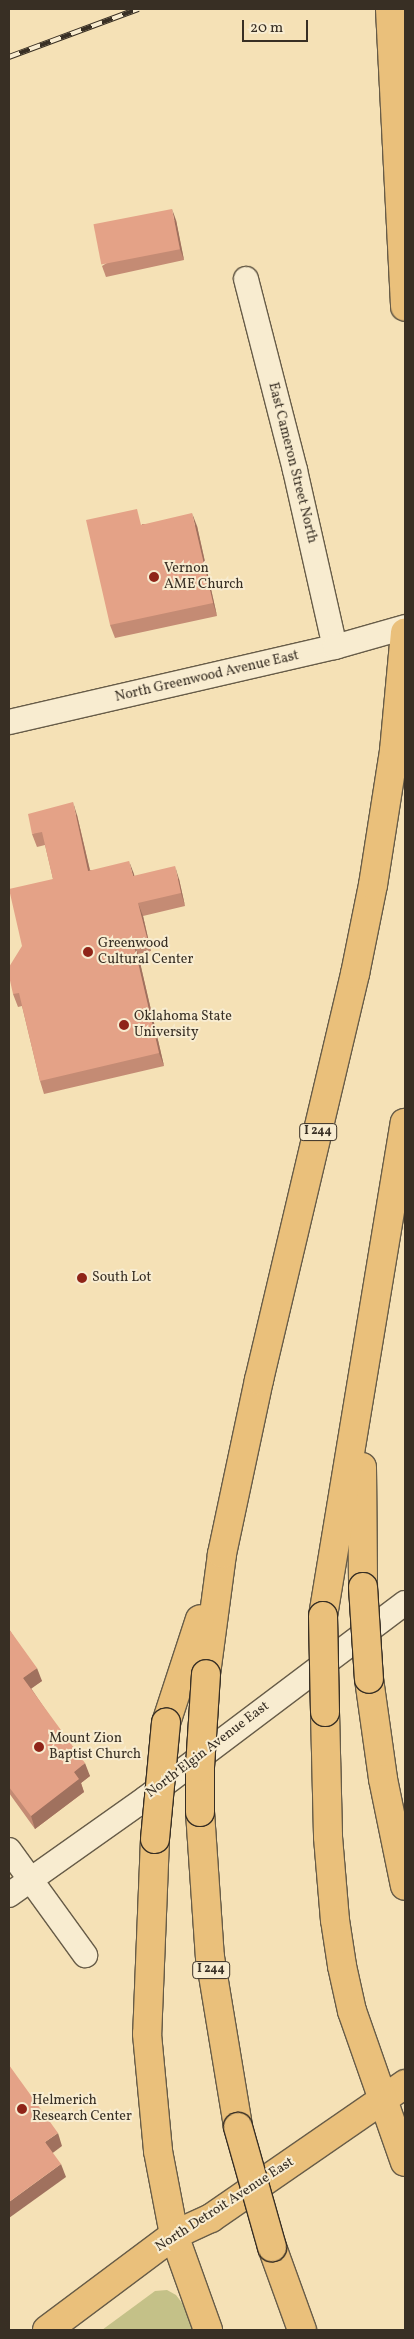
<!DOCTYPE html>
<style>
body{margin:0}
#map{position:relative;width:414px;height:2339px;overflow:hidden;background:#f5e1b6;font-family:Vollkorn,serif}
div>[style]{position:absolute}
.green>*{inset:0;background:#c4c188}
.roads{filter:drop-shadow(1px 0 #675c48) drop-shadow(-1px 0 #675c48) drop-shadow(0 1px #675c48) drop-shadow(0 -1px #675c48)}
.minor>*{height:24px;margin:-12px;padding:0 12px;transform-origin:12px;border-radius:12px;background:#f8ecd0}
.major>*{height:28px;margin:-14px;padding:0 14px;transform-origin:14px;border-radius:14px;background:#eac07b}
.highway>*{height:28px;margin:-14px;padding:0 14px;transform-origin:14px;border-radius:14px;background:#eac07b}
.rail>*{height:5.5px;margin-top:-2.75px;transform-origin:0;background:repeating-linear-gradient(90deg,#f8ecd0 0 11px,#382f24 0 22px);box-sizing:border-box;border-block:1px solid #382f24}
.bridges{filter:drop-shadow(1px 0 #382f24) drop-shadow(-1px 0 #382f24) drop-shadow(0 1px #382f24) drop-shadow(0 -1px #382f24)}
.highway-bridge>*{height:28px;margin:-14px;padding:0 14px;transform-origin:14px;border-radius:14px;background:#eac07b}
.wall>*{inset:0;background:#c48b74}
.shaded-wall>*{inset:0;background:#a0715e}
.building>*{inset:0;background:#e4a287;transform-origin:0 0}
.dots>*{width:14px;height:14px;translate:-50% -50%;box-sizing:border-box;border:2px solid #f8ecd0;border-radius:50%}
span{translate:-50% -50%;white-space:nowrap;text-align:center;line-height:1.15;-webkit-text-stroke:4px #f8ecd0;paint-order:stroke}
.shield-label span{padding:1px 4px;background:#f8ecd0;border:1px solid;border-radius:4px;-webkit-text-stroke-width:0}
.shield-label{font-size:12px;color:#382f24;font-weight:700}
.street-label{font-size:14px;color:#382f24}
.poi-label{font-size:14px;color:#382f24}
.left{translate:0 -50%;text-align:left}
.frame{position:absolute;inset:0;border:10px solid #382f24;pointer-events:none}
.scale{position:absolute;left:242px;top:20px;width:66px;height:22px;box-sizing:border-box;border:2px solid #382f24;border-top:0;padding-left:6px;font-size:15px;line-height:18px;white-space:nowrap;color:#382f24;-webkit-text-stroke:4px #f8ecd0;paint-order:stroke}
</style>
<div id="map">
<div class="green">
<i style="clip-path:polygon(167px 2290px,176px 2295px,185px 2307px,194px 2330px,102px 2330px,155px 2291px)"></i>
</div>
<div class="roads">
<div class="minor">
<i style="left:246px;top:279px;width:197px;rotate:75.6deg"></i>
<i style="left:295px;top:470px;width:181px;rotate:77.3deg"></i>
<i style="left:9px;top:722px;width:335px;rotate:-13deg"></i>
<i style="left:335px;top:647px;width:73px;rotate:-15.9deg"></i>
<i style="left:9px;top:1850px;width:130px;rotate:54.1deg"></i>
<i style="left:9px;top:1895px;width:168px;rotate:-35.3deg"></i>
<i style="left:146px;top:1798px;width:324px;rotate:-37deg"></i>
</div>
<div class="major">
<i style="left:47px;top:2330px;width:159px;rotate:-36.8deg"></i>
<i style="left:174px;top:2235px;width:41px;rotate:-24.7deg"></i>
<i style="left:211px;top:2218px;width:236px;rotate:-34.6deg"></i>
</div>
<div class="highway">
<i style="left:390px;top:9px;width:298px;rotate:87.1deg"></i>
<i style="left:362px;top:1467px;width:120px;rotate:89.5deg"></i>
<i style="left:323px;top:1616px;width:500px;rotate:-80.6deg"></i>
<i style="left:206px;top:1674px;width:121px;rotate:-82.4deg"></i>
<i style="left:222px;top:1554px;width:178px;rotate:-78deg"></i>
<i style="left:259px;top:1380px;width:417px;rotate:-76.7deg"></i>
<i style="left:355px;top:974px;width:91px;rotate:-78.6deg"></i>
<i style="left:373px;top:885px;width:136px;rotate:-81.1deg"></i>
<i style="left:394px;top:751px;width:119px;rotate:-84.7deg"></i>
<i style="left:369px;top:1679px;width:101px;rotate:82deg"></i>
<i style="left:383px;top:1779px;width:109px;rotate:78.4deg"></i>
<i style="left:325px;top:1712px;width:125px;rotate:88.6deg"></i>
<i style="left:328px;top:1837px;width:83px;rotate:85.2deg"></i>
<i style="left:335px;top:1920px;width:47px;rotate:81.3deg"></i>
<i style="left:342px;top:1966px;width:46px;rotate:77.5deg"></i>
<i style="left:352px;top:2011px;width:160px;rotate:70.7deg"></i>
<i style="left:166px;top:1723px;width:109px;rotate:-71.9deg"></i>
<i style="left:200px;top:1812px;width:145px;rotate:86.1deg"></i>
<i style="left:210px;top:1957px;width:172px;rotate:80.6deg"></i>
<i style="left:155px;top:1839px;width:195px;rotate:92.3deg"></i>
<i style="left:147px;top:2034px;width:118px;rotate:84.6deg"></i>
<i style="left:158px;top:2151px;width:86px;rotate:79.2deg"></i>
<i style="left:174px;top:2235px;width:101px;rotate:70.3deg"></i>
<i style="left:272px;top:2247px;width:88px;rotate:70.1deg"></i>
</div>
</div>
<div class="rail">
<i style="left:9px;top:57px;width:138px;rotate:-20.4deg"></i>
</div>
<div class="bridges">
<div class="highway-bridge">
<i style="left:363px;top:1587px;width:92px;rotate:86.3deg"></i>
<i style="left:323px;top:1616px;width:96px;rotate:88.8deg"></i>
<i style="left:200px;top:1812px;width:45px;rotate:-90deg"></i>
<i style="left:200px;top:1767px;width:93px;rotate:-86.3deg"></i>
<i style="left:155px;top:1839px;width:117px;rotate:-84.6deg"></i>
<i style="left:238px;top:2127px;width:125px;rotate:74.2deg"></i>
</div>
</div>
<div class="wall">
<i style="clip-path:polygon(176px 220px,184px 260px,106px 277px,102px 266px)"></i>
<i style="clip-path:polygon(142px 524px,197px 526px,217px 616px,115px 638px,110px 625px)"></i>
<i style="clip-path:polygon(77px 815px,90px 870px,134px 876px,179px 879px,185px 906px,143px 916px,151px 951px,138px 954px,164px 1066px,44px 1094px,40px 1081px,22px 1006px,18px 1007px,13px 994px,53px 879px,45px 845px,37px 847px,32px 834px)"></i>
<i style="clip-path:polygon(9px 1629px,42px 1681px,31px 1688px,90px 1776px,81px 1783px,84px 1792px,35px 1829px,9px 1793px)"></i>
</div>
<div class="shaded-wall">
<i style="clip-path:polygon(172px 209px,176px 220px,184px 260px,180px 249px)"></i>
<i style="clip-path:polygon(192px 513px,197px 526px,217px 616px,213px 603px)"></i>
<i style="clip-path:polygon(73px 802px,77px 815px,93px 884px,88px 871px)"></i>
<i style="clip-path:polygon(129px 861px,134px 874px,137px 889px,133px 876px)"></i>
<i style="clip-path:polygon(175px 866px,179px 879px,185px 906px,181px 893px)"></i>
<i style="clip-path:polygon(138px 903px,143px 916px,151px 951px,147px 938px)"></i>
<i style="clip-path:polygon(133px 941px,138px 954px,164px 1066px,159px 1053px)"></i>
<i style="clip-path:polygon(37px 1668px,42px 1681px,28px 1691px,23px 1678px)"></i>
<i style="clip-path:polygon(85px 1763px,90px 1776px,81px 1783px,84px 1792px,35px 1829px,31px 1816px,74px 1772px)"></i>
<i style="clip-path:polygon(58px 2133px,62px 2146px,50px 2155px,45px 2142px)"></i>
<i style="clip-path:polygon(61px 2164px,66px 2177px,9px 2218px,9px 2202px)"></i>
</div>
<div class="building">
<i style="left:172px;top:209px;width:41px;height:80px;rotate:79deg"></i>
<i style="clip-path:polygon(137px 509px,141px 525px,192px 513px,213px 603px,110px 625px,86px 520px)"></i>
<i style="clip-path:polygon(73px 802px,88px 871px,129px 861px,133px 876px,175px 866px,181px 893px,138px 903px,147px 938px,133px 941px,159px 1053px,40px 1081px,19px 993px,13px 994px,9px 976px,9px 967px,22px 946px,9px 889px,53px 879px,42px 832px,32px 834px,28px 814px)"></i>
<i style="clip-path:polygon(9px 1629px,37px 1668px,23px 1678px,85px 1763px,74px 1772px,79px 1779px,31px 1816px,9px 1787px)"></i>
<i style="clip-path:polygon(9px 2065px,58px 2133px,45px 2142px,61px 2164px,9px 2202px)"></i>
</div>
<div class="dots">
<i style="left:154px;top:577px;background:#8f2418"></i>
<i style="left:88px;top:952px;background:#8f2418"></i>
<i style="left:124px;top:1025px;background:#8f2418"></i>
<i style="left:82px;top:1278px;background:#8f2418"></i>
<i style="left:39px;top:1747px;background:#8f2418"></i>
<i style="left:22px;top:2109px;background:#8f2418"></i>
</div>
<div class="shield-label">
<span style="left:318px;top:1132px">I 244</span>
<span style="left:211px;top:1970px">I 244</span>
</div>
<div class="street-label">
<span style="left:292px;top:463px;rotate:76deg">East Cameron Street North</span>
<span style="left:207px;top:677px;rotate:-13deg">North Greenwood Avenue East</span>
<span style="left:208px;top:1750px;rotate:-37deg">North Elgin Avenue East</span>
<span style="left:225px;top:2205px;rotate:-33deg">North Detroit Avenue East</span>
</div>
<div class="poi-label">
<span class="left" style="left:164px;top:577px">Vernon<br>AME Church</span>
<span class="left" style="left:98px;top:952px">Greenwood<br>Cultural Center</span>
<span class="left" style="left:134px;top:1025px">Oklahoma State<br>University</span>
<span class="left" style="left:92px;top:1278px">South Lot</span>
<span class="left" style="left:49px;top:1747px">Mount Zion<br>Baptist Church</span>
<span class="left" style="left:32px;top:2109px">Helmerich<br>Research Center</span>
</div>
<div class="frame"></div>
<div class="scale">20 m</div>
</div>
